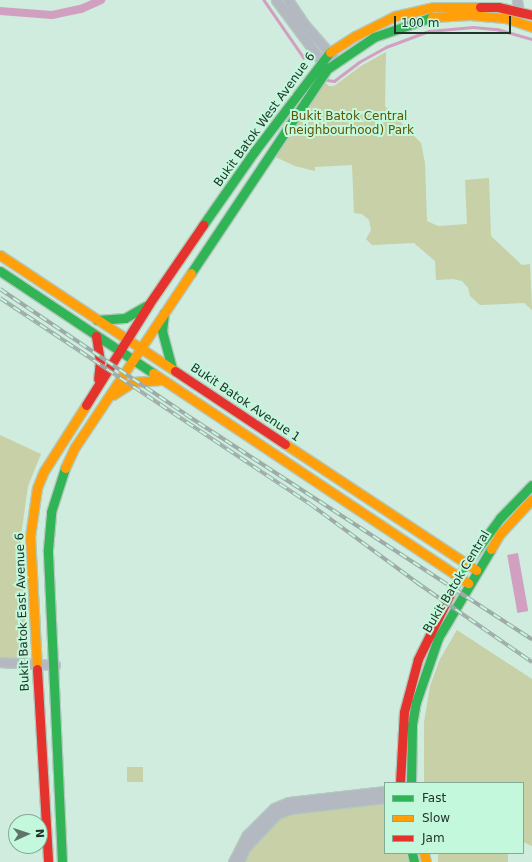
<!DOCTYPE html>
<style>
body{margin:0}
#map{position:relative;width:532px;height:862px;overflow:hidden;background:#d0ecde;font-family:"DejaVu Sans",sans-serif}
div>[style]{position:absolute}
.green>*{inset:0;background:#c7d0a6;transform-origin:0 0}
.water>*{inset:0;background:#d1a0c0;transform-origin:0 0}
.stream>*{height:2.5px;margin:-1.25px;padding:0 1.25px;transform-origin:1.25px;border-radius:1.25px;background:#d1a0c0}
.canal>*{height:8px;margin:-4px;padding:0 4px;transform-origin:4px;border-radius:4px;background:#d1a0c0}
.roads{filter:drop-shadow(1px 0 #b3c9be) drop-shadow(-1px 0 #b3c9be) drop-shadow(0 1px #b3c9be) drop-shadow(0 -1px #b3c9be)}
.street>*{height:9px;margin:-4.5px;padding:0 4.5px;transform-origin:4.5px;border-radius:4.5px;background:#b4b8c1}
.fast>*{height:9px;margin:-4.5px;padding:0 4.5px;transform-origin:4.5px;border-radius:4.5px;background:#30b455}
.slow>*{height:9px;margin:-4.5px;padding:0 4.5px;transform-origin:4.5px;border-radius:4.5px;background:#ff9f0a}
.jam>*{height:9px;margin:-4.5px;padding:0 4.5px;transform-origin:4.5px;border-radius:4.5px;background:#e5322d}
.rail>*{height:4px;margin-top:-2px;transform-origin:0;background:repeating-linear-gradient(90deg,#c4f8dd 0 8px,#9daba9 0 16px);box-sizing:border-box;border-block:1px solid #9daba9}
span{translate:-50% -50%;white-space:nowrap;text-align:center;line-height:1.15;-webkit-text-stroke:4px #c4f8dd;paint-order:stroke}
.park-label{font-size:12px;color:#5d5505}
.street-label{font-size:12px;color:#20352a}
.legend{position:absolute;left:384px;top:782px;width:140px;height:72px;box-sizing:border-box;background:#c4f8dd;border:1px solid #82aa95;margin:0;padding:5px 7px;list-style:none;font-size:12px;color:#20352a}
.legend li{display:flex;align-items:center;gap:8px;height:20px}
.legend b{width:20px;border:1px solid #82aa95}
.north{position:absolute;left:8px;top:814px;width:40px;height:40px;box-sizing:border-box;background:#c4f8dd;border:1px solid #82aa95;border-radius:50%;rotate:87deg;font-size:11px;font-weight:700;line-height:16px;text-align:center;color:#20352a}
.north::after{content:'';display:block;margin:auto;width:14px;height:18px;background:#5e7569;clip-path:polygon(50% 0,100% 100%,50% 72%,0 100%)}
.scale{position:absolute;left:394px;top:16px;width:117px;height:18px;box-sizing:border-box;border:2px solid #20352a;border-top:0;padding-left:5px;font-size:12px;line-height:14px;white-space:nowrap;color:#20352a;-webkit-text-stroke:3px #c4f8dd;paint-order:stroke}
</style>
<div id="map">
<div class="green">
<i style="clip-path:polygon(386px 52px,385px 106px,421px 143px,425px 163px,427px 221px,438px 226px,467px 224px,465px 180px,489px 178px,491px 236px,522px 265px,530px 264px,532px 310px,524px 303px,480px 305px,470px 296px,468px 288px,462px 281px,453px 279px,436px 280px,435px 261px,414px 243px,372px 245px,366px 239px,371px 230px,369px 220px,362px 214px,354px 213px,352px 165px,315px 167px,315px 171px,295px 166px,273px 156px,324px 81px,329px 86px,334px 86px,361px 66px)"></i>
<i style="clip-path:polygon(0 435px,41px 454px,28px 486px,21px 536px,27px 660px,0 658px)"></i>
<i style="clip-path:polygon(457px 630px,532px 679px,532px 846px,523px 842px,523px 783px,424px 783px,424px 722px,430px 686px,440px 659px)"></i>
<i style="left:127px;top:767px;width:16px;height:15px"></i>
<i style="clip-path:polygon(385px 798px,385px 853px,406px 853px,409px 862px,246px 862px,250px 846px,280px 811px)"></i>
<i style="left:438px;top:853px;width:70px;height:9px"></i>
</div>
<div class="water">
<i style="left:518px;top:553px;width:59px;height:11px;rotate:80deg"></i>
</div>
<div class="stream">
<i style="left:264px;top:0;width:70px;rotate:55.4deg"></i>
<i style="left:327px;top:80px;width:7px;rotate:8deg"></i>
<i style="left:334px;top:81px;width:31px;rotate:-37deg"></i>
<i style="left:359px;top:62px;width:31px;rotate:-29deg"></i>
<i style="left:386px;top:47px;width:46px;rotate:-20.4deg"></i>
<i style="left:429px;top:31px;width:44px;rotate:-5.2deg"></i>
<i style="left:473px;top:27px;width:24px;rotate:5deg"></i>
<i style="left:497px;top:29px;width:36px;rotate:16deg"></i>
</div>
<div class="canal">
<i style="left:0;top:11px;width:52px;rotate:4.4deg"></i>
<i style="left:52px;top:15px;width:30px;rotate:-12deg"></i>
<i style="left:81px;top:9px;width:22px;rotate:-24deg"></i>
</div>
<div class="roads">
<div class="street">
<i style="left:276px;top:0;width:82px;rotate:53.4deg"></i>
<i style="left:288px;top:0;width:30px;rotate:56deg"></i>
<i style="left:305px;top:25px;width:43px;rotate:48.8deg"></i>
<i style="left:517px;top:0;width:16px;rotate:83deg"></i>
<i style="left:0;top:662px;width:55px;rotate:3.1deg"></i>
<i style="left:233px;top:862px;width:30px;rotate:-63deg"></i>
<i style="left:247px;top:835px;width:38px;rotate:-45deg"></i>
<i style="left:274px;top:808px;width:16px;rotate:-22deg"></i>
<i style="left:289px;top:802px;width:97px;rotate:-6.5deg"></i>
<i style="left:239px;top:862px;width:15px;rotate:-67deg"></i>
<i style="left:245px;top:848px;width:47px;rotate:-46.7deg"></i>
<i style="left:277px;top:814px;width:15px;rotate:-20deg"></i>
<i style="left:291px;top:809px;width:95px;rotate:-6.7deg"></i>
</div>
<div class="fast">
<i style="left:203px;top:225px;width:89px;rotate:-55.1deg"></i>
<i style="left:254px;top:152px;width:126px;rotate:-52.8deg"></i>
<i style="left:0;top:271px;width:184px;rotate:33.7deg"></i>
<i style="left:191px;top:273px;width:245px;rotate:-56.3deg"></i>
<i style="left:327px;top:69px;width:57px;rotate:-34.2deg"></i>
<i style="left:374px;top:37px;width:61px;rotate:-19deg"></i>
<i style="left:164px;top:313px;width:18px;rotate:96deg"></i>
<i style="left:162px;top:331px;width:39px;rotate:75deg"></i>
<i style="left:97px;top:320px;width:28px;rotate:-4deg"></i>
<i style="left:125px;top:318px;width:24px;rotate:-30deg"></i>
<i style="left:451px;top:592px;width:33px;rotate:-61deg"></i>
<i style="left:467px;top:563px;width:56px;rotate:-53.7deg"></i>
<i style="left:500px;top:518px;width:46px;rotate:-45.9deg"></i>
<i style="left:411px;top:783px;width:59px;rotate:-89deg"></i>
<i style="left:412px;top:724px;width:22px;rotate:-80deg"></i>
<i style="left:416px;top:702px;width:68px;rotate:-71deg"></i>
<i style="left:438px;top:638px;width:104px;rotate:-59.2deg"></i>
<i style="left:412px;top:853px;width:9px;rotate:77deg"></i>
<i style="left:62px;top:862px;width:313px;rotate:-92.6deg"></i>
<i style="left:48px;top:549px;width:37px;rotate:-85deg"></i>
<i style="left:51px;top:512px;width:46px;rotate:-72.3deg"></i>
</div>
<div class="slow">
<i style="left:432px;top:17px;width:38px;rotate:-3deg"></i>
<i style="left:470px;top:15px;width:35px;rotate:5deg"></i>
<i style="left:505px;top:18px;width:28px;rotate:18deg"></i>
<i style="left:330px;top:52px;width:30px;rotate:-33deg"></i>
<i style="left:355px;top:36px;width:45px;rotate:-26.6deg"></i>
<i style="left:395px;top:16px;width:40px;rotate:-13deg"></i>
<i style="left:434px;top:7px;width:46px"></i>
<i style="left:0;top:255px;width:210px;rotate:33.5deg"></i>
<i style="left:153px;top:373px;width:379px;rotate:33.7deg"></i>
<i style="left:113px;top:395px;width:24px;rotate:-33deg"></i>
<i style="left:133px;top:382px;width:28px;rotate:-4deg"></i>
<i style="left:285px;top:444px;width:229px;rotate:33.4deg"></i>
<i style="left:65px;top:468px;width:23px;rotate:-65deg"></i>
<i style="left:75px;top:447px;width:209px;rotate:-56.3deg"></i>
<i style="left:491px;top:549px;width:16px;rotate:-60deg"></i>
<i style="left:499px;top:535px;width:49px;rotate:-47.5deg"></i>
<i style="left:37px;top:669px;width:132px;rotate:-93deg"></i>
<i style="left:30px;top:537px;width:49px;rotate:-81.9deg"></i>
<i style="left:37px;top:488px;width:18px;rotate:-68deg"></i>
<i style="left:44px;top:471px;width:78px;rotate:-57.5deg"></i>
<i style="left:424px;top:853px;width:9px;rotate:77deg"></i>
</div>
<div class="jam">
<i style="left:480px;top:7px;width:18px"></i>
<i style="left:498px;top:7px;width:35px;rotate:13deg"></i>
<i style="left:96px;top:336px;width:25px;rotate:81deg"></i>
<i style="left:100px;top:361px;width:18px;rotate:96deg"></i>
<i style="left:175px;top:371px;width:132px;rotate:33.6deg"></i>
<i style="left:86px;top:405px;width:119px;rotate:-58deg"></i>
<i style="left:149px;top:304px;width:96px;rotate:-55.6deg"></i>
<i style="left:37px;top:669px;width:193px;rotate:86.7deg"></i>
<i style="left:400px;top:783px;width:71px;rotate:-86.8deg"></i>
<i style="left:404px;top:712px;width:55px;rotate:-75.2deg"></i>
<i style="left:418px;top:659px;width:75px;rotate:-63.8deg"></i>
</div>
</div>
<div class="rail">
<i style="left:0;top:289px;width:223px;rotate:34deg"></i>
<i style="left:185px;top:414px;width:414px;rotate:33deg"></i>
<i style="left:0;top:298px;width:372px;rotate:33.6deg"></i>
<i style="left:310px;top:504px;width:132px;rotate:36.3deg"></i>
<i style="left:416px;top:582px;width:141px;rotate:34.6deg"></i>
</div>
<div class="park-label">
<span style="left:349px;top:124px">Bukit Batok Central<br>(neighbourhood) Park</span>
</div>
<div class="street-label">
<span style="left:265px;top:120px;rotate:-54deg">Bukit Batok West Avenue 6</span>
<span style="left:245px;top:403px;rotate:34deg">Bukit Batok Avenue 1</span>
<span style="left:457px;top:582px;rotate:-59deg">Bukit Batok Central</span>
<span style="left:23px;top:612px;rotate:-92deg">Bukit Batok East Avenue 6</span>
</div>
<ul class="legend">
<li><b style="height:5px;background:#30b455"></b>Fast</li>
<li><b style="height:5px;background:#ff9f0a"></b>Slow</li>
<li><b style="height:5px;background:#e5322d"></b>Jam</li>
</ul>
<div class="north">N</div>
<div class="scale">100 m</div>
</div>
